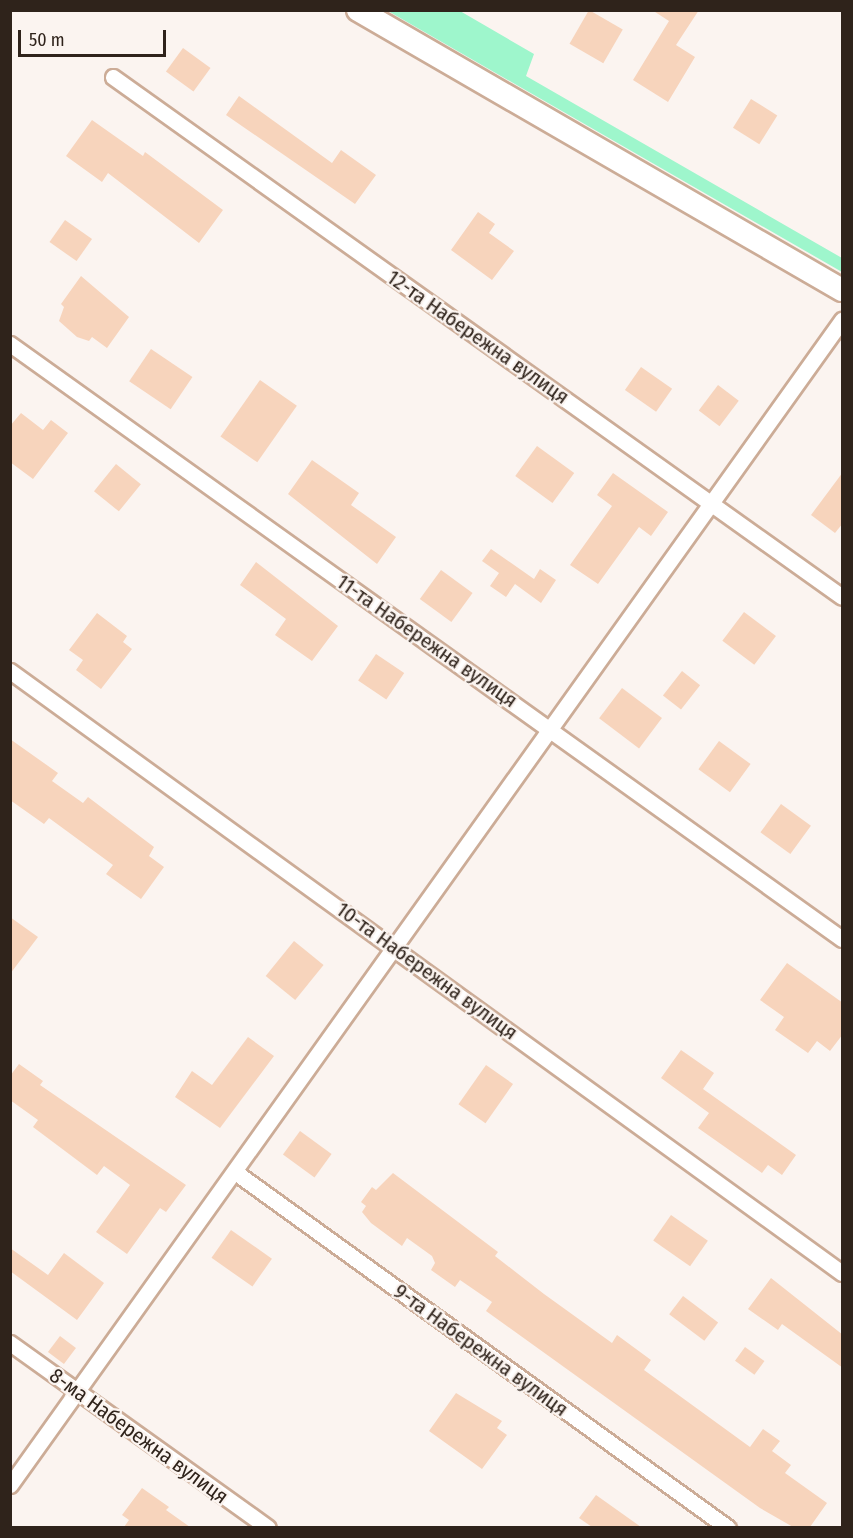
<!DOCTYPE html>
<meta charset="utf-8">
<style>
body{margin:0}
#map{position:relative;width:853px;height:1538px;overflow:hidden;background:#fbf4f0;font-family:"Fira Sans Condensed",sans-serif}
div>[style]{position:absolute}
.green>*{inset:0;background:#9ef6cc}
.building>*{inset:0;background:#f7d4bc;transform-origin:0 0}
.roads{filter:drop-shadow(2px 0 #ccac97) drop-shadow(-2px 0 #ccac97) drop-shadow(0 2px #ccac97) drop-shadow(0 -2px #ccac97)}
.street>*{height:15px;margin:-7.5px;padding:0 7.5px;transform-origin:7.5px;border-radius:7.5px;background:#fff}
.secondary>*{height:22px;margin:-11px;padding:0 11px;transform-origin:11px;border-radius:11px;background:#fff}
span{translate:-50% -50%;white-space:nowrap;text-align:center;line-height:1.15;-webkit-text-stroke:4.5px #fbf4f0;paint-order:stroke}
.street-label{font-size:21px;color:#2f231b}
.frame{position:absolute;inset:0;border:12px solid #2f231b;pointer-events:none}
.scale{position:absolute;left:18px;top:30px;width:148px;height:27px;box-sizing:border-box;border:3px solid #2f231b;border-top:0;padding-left:8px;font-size:18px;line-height:21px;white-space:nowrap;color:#2f231b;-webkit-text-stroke:4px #fbf4f0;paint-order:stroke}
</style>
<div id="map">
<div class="green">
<i style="clip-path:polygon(388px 11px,460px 11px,534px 54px,526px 76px,842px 258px,842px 272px)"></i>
</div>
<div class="building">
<i style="left:589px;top:10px;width:39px;height:39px;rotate:30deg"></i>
<i style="clip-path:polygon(652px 10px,699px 10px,676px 45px,695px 57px,668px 102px,633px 80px,669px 21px)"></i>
<i style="left:183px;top:48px;width:34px;height:29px;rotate:36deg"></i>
<i style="clip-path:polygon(239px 96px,332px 163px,341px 150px,376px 175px,355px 204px,226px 115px)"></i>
<i style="left:751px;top:99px;width:31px;height:34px;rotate:32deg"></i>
<i style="clip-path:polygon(92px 120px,143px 156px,145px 152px,223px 210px,199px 243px,108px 173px,102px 182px,66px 156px)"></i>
<i style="clip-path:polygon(478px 212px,495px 224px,489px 233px,514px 251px,492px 280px,451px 250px)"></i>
<i style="left:65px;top:220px;width:33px;height:27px;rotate:35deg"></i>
<i style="clip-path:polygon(81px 276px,129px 317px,107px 348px,92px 337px,89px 341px,77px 337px,59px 321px,64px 307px,61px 304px)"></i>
<i style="left:151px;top:349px;width:50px;height:39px;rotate:34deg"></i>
<i style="left:641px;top:367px;width:38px;height:28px;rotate:35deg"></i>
<i style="left:260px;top:380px;width:45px;height:69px;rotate:35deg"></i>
<i style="left:718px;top:385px;width:26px;height:32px;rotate:37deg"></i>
<i style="clip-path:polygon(21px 413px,43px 430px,51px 420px,68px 433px,33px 479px,10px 462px,10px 426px)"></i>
<i style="left:537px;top:446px;width:46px;height:37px;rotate:36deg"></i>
<i style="clip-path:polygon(312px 460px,359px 493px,351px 505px,396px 537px,377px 564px,288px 494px)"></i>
<i style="left:116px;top:464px;width:32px;height:35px;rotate:39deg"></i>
<i style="clip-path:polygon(843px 472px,843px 523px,835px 533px,811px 515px)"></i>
<i style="clip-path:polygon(613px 473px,668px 512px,651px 536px,639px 527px,598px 584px,570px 565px,612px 506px,597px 495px)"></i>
<i style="clip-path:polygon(491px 549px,534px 579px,540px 569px,556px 580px,541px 603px,515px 584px,506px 597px,490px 586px,499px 573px,482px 561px)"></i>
<i style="clip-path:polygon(256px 562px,338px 626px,312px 661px,275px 635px,286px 619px,240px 585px)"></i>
<i style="left:441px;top:570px;width:39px;height:36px;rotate:36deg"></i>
<i style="left:744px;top:612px;width:40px;height:36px;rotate:37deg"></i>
<i style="clip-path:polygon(97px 613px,127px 636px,123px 642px,132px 649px,101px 689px,76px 670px,83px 660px,69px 650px)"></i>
<i style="left:376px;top:654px;width:34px;height:32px;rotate:34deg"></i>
<i style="left:682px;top:671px;width:23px;height:31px;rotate:38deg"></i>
<i style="left:622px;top:688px;width:50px;height:38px;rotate:37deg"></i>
<i style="clip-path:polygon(10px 739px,58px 773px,52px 781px,83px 803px,88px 797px,154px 847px,149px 856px,164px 867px,141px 899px,106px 874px,113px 865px,49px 818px,44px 824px,10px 800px)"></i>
<i style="left:719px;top:741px;width:39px;height:35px;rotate:36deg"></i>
<i style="left:781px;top:804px;width:37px;height:35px;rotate:36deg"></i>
<i style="clip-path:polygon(10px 917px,38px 937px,10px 974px)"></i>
<i style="left:294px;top:941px;width:38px;height:45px;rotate:39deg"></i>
<i style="clip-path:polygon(787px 963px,843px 1003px,843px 1034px,830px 1051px,817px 1041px,808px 1053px,775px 1030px,784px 1017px,760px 1000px)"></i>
<i style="clip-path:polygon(248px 1037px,274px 1056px,220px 1128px,175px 1097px,192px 1071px,212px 1085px)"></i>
<i style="clip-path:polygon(681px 1050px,714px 1073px,703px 1089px,796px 1155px,782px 1175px,768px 1165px,762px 1173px,698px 1128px,709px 1113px,661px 1078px)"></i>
<i style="clip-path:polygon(19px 1064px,43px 1081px,40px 1085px,186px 1185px,166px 1212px,160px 1208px,127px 1254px,96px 1232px,130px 1185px,104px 1166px,97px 1175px,33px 1127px,38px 1120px,10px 1100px,10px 1076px)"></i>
<i style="left:486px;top:1065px;width:33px;height:48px;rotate:35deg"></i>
<i style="left:300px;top:1131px;width:39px;height:29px;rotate:36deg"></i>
<i style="clip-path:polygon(393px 1173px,498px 1252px,495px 1256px,544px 1294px,612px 1343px,617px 1335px,651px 1360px,644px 1370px,750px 1447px,763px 1429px,780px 1441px,772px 1451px,791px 1465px,785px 1473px,827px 1503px,810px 1527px,793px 1527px,760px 1508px,486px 1311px,492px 1302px,460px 1280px,455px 1287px,431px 1270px,435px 1263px,432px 1256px,407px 1238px,402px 1246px,371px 1223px,362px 1212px,366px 1206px,361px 1202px,372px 1187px,376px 1190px)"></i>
<i style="left:671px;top:1215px;width:45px;height:31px;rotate:35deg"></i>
<i style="left:231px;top:1230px;width:50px;height:34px;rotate:35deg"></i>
<i style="clip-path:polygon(10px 1248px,48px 1275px,64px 1253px,104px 1283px,77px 1320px,10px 1271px)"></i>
<i style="clip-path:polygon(771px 1278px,843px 1335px,843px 1368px,782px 1324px,778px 1330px,748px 1309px)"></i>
<i style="left:683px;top:1296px;width:44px;height:23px;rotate:37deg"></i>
<i style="left:60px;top:1336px;width:20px;height:20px;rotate:37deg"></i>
<i style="left:745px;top:1347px;width:24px;height:17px;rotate:36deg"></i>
<i style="clip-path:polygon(456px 1393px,502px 1421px,497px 1428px,507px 1435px,482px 1469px,429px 1431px)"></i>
<i style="clip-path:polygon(142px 1488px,169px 1507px,166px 1510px,190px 1527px,124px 1527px,129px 1520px,122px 1515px)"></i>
<i style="clip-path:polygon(596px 1495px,641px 1527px,592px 1527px,579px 1518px)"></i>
</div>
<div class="roads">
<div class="street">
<i style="left:113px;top:77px;width:895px;rotate:35.5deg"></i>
<i style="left:10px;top:344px;width:1023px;rotate:35.57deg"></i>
<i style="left:10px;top:671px;width:1027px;rotate:35.89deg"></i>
<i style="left:235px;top:1172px;width:608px;rotate:35.83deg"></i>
<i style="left:10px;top:1343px;width:317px;rotate:35.6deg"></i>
<i style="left:10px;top:1485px;width:1432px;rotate:-54.47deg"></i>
</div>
<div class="secondary">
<i style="left:358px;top:10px;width:559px;rotate:30.05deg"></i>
</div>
</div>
<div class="street-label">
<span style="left:478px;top:337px;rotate:35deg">12-та Набережна вулиця</span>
<span style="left:427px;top:641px;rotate:35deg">11-та Набережна вулиця</span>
<span style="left:427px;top:971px;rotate:36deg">10-та Набережна вулиця</span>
<span style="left:481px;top:1350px;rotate:36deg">9-та Набережна вулиця</span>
<span style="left:139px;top:1436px;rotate:36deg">8-ма Набережна вулиця</span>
</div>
<div class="frame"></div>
<div class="scale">50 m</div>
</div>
